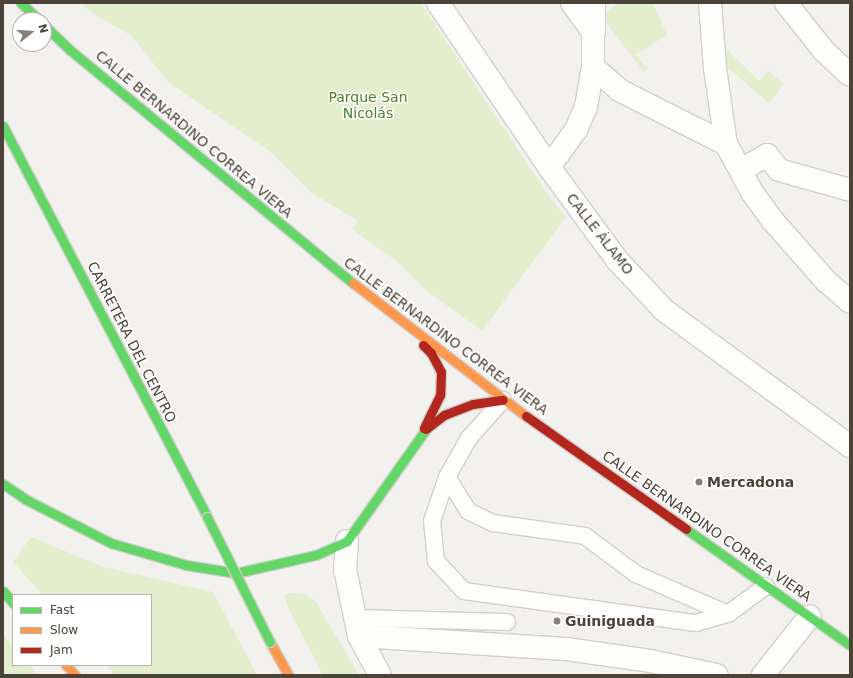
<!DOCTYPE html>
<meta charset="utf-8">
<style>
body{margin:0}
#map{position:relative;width:853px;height:678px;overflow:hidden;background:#f3f1ee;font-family:"DejaVu Sans",sans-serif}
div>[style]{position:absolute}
.green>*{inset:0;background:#e2eece}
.roads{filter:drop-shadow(1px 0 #d1cfcb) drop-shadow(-1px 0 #d1cfcb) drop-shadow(0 1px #d1cfcb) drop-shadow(0 -1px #d1cfcb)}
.lane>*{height:16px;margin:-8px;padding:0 8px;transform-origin:8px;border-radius:8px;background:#fdfdfc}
.street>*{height:22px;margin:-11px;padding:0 11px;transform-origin:11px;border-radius:11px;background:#fdfdfc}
.fast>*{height:9px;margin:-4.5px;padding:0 4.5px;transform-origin:4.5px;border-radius:4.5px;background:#63d668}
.slow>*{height:9px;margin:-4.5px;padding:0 4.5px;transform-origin:4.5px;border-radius:4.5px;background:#ff974d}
.jam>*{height:9px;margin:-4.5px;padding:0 4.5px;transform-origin:4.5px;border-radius:4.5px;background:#b3261e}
.bridges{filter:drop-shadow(1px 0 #d3cec5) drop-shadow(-1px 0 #d3cec5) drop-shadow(0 1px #d3cec5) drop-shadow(0 -1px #d3cec5)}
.fast-bridge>*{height:9px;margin:-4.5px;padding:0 4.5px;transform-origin:4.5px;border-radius:4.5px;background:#63d668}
.dots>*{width:11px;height:11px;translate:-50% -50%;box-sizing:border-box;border:2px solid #fff;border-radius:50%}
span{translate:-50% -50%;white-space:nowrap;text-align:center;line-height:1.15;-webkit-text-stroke:3px #fff;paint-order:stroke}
.park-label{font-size:14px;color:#4f8029}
.street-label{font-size:14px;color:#4b4338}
.poi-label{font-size:14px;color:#4b4338;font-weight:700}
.left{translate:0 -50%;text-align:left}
.frame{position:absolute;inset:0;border:4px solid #4b4338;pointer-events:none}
.legend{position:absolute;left:12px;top:594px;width:140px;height:72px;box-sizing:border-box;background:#fff;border:1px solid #b7b4af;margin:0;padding:5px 7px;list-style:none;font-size:12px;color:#4b4338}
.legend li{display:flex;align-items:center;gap:8px;height:20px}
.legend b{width:20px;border:1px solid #b7b4af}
.north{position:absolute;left:12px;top:12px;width:40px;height:40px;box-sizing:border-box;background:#fff;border:1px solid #b7b4af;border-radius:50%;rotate:73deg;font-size:11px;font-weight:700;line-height:16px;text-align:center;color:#4b4338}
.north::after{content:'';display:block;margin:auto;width:14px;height:18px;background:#868078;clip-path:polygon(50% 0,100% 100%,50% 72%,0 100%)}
</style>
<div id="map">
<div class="green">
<i style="clip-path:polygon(81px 3px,421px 3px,553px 202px,566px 217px,482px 331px,426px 290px,399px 263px,352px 229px,358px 221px,312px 193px,271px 152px,169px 83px,132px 36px,89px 11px)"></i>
<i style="clip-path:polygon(618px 3px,653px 3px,667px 35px,635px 55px,648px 69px,644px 72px,601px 16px)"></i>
<i style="clip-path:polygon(720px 43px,759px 81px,768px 71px,784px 84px,769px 103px,724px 65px)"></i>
<i style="clip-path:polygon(31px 537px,104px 567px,213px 592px,257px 675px,115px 675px,106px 665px,151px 665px,151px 595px,43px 595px,13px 562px)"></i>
<i style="clip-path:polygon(287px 593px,305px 594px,316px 602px,359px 675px,323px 675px,288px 607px,284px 595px)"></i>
<i style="clip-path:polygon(3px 635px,13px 646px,13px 665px,30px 665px,38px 675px,3px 675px)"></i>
</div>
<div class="roads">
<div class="lane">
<i style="left:503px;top:400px;width:51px;rotate:131.8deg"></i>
<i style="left:469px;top:438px;width:45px;rotate:119.4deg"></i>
<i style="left:447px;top:477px;width:46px;rotate:108.8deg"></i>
<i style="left:432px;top:521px;width:40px;rotate:84.3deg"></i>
<i style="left:436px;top:561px;width:41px;rotate:47deg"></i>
<i style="left:464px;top:591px;width:234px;rotate:7.9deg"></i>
<i style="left:696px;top:623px;width:33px;rotate:-16deg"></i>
<i style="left:728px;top:614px;width:47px;rotate:-36.4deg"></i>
<i style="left:447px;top:477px;width:40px;rotate:58deg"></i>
<i style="left:468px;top:511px;width:28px;rotate:26deg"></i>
<i style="left:493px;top:523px;width:93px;rotate:8deg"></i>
<i style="left:585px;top:536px;width:64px;rotate:36.7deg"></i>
<i style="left:636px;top:574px;width:100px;rotate:23.5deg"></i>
<i style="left:355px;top:618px;width:152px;rotate:1.5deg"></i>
</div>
<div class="street">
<i style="left:438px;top:3px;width:198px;rotate:55.9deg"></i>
<i style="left:549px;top:167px;width:115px;rotate:53.8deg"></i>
<i style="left:617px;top:260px;width:69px;rotate:46.8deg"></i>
<i style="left:664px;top:310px;width:230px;rotate:36.2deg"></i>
<i style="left:572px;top:3px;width:37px;rotate:54deg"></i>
<i style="left:710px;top:3px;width:65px;rotate:85.6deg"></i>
<i style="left:715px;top:68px;width:77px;rotate:81.8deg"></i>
<i style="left:726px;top:144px;width:55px;rotate:61.6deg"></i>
<i style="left:752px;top:192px;width:36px;rotate:54deg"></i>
<i style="left:773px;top:221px;width:80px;rotate:48.5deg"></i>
<i style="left:826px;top:281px;width:32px;rotate:41deg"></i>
<i style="left:786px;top:3px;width:61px;rotate:51.6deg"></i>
<i style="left:824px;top:51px;width:35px;rotate:43deg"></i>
<i style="left:593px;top:67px;width:35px;rotate:41deg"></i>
<i style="left:619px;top:90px;width:120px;rotate:26.8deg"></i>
<i style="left:549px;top:167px;width:46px;rotate:-53.9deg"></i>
<i style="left:576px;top:130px;width:25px;rotate:-67deg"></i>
<i style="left:586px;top:107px;width:41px;rotate:-80.1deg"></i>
<i style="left:593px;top:67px;width:64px;rotate:-89.1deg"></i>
<i style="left:741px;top:170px;width:30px;rotate:-30deg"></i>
<i style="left:767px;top:155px;width:19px;rotate:51deg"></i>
<i style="left:779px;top:170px;width:74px;rotate:15.7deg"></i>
<i style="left:347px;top:541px;width:28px;rotate:94deg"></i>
<i style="left:345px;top:569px;width:68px;rotate:78.2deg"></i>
<i style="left:359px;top:636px;width:44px;rotate:61.7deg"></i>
<i style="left:359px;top:636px;width:207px;rotate:3.6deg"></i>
<i style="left:566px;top:649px;width:85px;rotate:8.1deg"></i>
<i style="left:650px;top:661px;width:68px;rotate:11.8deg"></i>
<i style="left:763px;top:675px;width:75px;rotate:-51.5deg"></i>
</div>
<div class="fast">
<i style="left:21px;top:3px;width:25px;rotate:43deg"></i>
<i style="left:44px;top:25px;width:36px;rotate:44deg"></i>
<i style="left:70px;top:50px;width:367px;rotate:39.5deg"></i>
<i style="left:3px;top:126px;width:441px;rotate:62.4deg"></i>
<i style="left:3px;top:484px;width:27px;rotate:34deg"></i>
<i style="left:25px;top:499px;width:97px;rotate:27.1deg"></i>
<i style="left:111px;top:543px;width:78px;rotate:16.3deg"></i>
<i style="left:186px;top:565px;width:51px;rotate:9.1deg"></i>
<i style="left:236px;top:573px;width:82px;rotate:-12.7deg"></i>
<i style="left:316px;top:555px;width:34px;rotate:-24deg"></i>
<i style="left:347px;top:541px;width:137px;rotate:-54.8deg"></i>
<i style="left:686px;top:529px;width:201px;rotate:35.3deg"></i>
<i style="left:3px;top:591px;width:16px;rotate:50deg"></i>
</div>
<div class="slow">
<i style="left:353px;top:283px;width:218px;rotate:37.6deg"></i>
<i style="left:270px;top:642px;width:38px;rotate:61deg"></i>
<i style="left:66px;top:665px;width:13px;rotate:48deg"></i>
</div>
<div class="jam">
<i style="left:423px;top:345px;width:11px;rotate:45deg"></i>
<i style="left:431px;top:353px;width:21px;rotate:62deg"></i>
<i style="left:441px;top:372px;width:23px;rotate:92deg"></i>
<i style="left:440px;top:395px;width:37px;rotate:116deg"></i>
<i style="left:526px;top:416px;width:196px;rotate:35.2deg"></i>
<i style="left:426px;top:429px;width:23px;rotate:-38deg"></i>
<i style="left:444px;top:415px;width:31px;rotate:-21deg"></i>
<i style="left:473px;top:404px;width:30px;rotate:-8deg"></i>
</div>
</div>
<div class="bridges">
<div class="fast-bridge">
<i style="left:207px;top:517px;width:140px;rotate:63.3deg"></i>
</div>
</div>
<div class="dots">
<i style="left:699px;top:482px;background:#868078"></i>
<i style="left:557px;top:621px;background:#868078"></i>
</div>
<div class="park-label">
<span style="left:368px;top:105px">Parque San<br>Nicolás</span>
</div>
<div class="street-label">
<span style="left:194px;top:134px;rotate:40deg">CALLE BERNARDINO CORREA VIERA</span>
<span style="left:600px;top:234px;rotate:52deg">CALLE ÁLAMO</span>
<span style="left:446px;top:336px;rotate:37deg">CALLE BERNARDINO CORREA VIERA</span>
<span style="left:132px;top:342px;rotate:63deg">CARRETERA DEL CENTRO</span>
<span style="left:707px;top:526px;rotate:35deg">CALLE BERNARDINO CORREA VIERA</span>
</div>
<div class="poi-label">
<span class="left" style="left:707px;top:482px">Mercadona</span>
<span class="left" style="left:565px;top:621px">Guiniguada</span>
</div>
<div class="frame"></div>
<ul class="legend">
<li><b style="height:5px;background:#63d668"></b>Fast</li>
<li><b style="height:5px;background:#ff974d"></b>Slow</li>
<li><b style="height:5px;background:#b3261e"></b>Jam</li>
</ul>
<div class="north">N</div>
</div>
